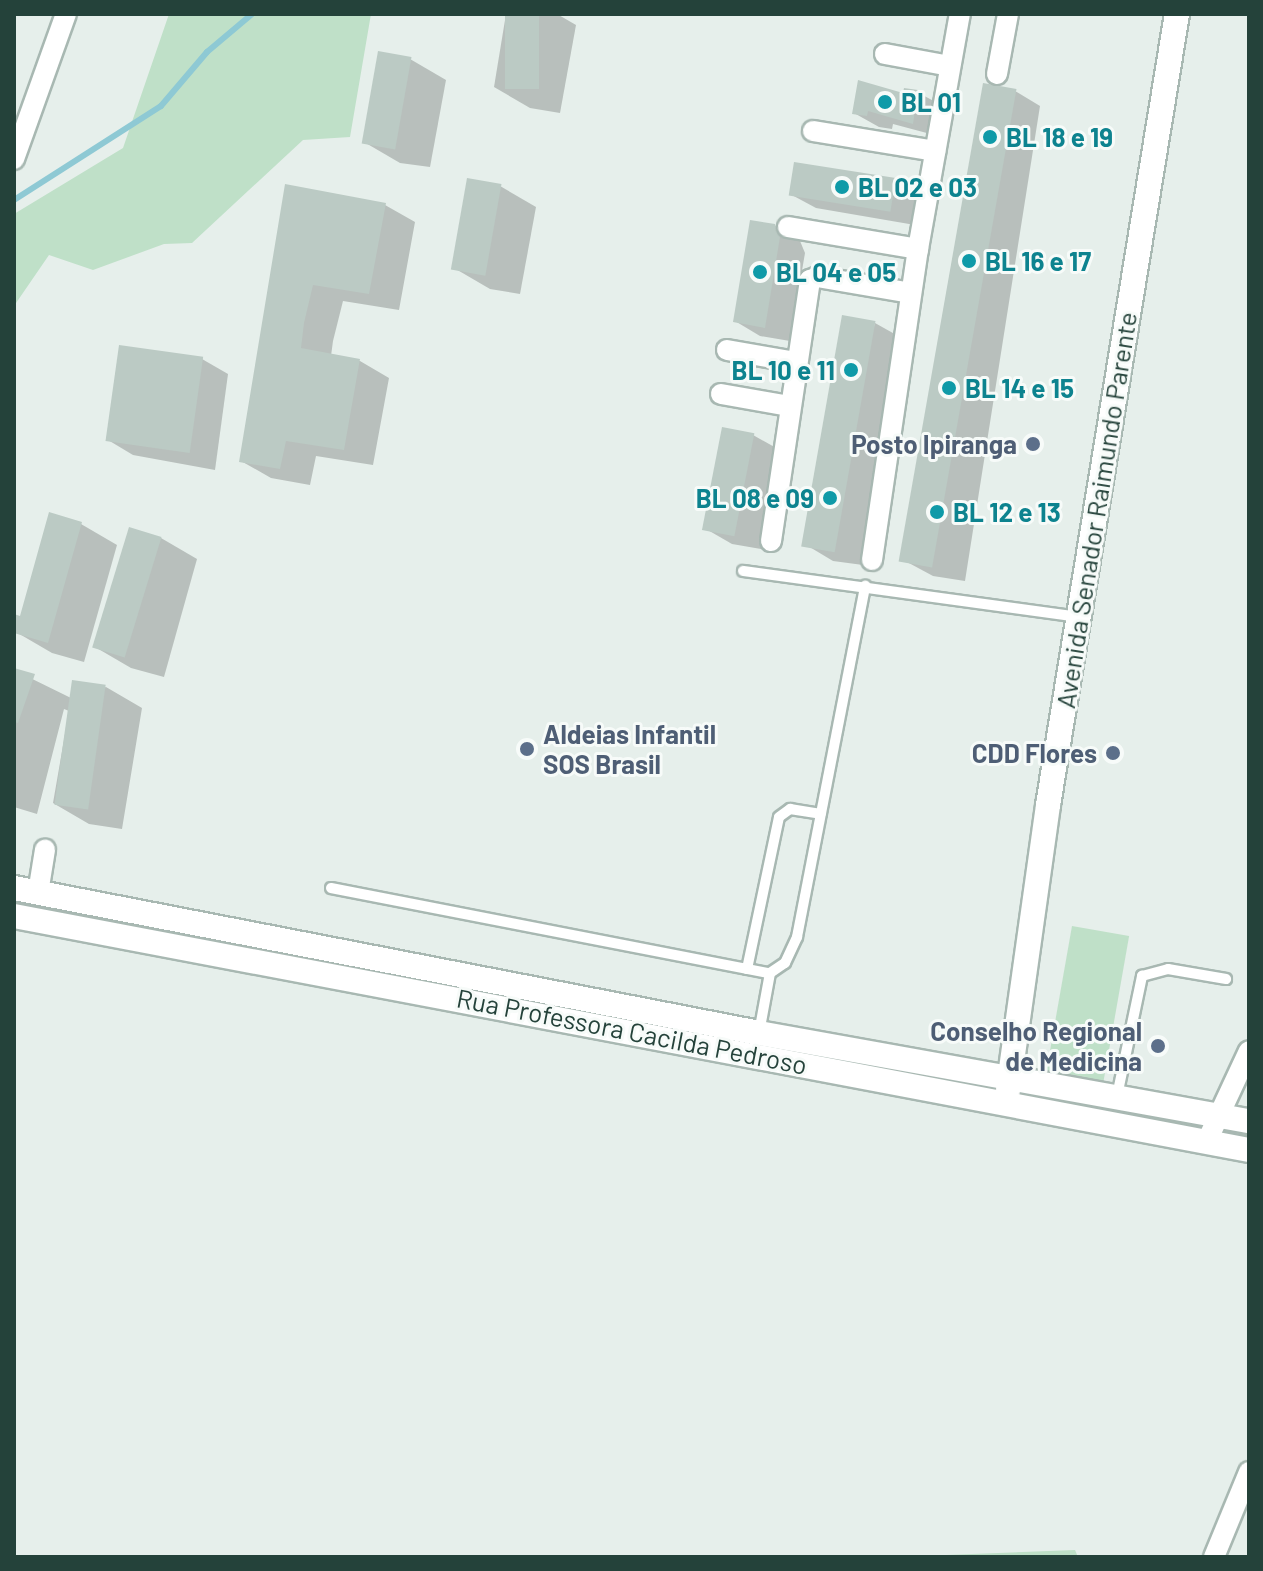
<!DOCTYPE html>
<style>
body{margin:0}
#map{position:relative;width:1263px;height:1571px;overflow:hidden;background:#e6efeb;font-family:Barlow,sans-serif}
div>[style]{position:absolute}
.green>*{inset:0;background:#bfe0c8;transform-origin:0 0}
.shadow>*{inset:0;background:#0003}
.stream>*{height:6px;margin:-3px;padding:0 3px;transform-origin:3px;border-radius:3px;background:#8ec9d4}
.building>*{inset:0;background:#bbcac4;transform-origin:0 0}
.roads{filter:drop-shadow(2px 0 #a8b8b2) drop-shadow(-2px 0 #a8b8b2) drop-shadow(0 2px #a8b8b2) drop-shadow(0 -2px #a8b8b2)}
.lane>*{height:10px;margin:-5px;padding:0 5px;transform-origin:5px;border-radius:5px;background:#fff}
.street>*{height:20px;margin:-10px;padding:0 10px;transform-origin:10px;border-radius:10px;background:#fff}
.secondary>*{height:24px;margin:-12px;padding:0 12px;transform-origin:12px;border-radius:12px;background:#fff}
.dots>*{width:22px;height:22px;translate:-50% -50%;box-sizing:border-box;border:4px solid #f7fbf9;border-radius:50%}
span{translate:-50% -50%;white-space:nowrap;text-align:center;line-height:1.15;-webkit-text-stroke:6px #f7fbf9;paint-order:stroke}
.culture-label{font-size:26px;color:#0d838f;font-weight:700}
.left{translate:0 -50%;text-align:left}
.right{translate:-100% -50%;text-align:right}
.service-label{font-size:26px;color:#4e5e75;font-weight:700}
.street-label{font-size:26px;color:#24423a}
.frame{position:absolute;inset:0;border:16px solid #24423a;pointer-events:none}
</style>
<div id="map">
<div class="green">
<i style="clip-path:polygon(169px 14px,371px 14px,350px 137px,303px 140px,192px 243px,164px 244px,93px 270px,49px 255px,14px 306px,14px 214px,123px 148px)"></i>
<i style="left:1072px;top:926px;width:58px;height:151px;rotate:10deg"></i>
<i style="clip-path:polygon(1075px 1550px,1078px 1557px,893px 1557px)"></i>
</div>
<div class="shadow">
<i style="clip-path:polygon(506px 14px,557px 14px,576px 25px,560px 113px,530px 108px,494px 87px)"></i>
<i style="clip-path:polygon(410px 59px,446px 80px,430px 167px,400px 163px,364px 142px)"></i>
<i style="clip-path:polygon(1015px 91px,1040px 106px,965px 581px,933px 576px,907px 562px)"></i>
<i style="clip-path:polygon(917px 92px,943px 106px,938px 136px,893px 124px,892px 129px,879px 127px,854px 113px)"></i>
<i style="clip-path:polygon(895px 181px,920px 196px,915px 225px,816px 208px,790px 194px)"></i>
<i style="clip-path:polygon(500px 186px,536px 207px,520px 294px,490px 289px,454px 268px)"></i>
<i style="clip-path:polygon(287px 187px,385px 205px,415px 222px,399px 310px,343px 301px,333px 341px,331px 356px,360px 361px,389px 378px,373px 465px,316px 456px,310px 485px,271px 478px,241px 461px)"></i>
<i style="clip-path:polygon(775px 226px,800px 241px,805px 253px,790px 341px,760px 336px,735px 321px)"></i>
<i style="clip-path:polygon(875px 323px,900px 337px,863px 565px,833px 561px,808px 546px)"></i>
<i style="clip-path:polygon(202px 359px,228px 374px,215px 470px,133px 455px,108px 440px)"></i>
<i style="clip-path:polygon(753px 435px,778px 449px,761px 549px,732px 544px,706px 529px)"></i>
<i style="clip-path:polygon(81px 524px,117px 545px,84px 662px,52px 653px,16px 632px)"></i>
<i style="clip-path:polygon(161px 538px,197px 559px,164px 677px,131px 668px,95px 647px)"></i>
<i style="clip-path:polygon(14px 670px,71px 698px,106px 687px,142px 708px,122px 829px,89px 824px,53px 803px,69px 711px,64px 709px,37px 814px,14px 807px)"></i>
</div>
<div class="stream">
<i style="left:14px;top:200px;width:174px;rotate:-32.6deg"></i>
<i style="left:161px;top:106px;width:71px;rotate:-49.6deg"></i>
<i style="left:207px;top:52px;width:59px;rotate:-40.2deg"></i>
</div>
<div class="building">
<i style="left:505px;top:14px;width:34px;height:75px"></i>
<i style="left:378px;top:51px;width:34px;height:94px;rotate:10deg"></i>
<i style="clip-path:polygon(858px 80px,903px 93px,904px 88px,918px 90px,913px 124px,868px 111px,867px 116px,852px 114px)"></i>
<i style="left:983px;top:83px;width:34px;height:486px;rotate:10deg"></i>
<i style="left:794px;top:162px;width:103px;height:34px;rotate:9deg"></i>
<i style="left:467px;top:178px;width:35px;height:93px;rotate:10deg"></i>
<i style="clip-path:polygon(285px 184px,386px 203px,369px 294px,313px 285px,304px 323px,301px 348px,360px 359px,344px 450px,286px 441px,280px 469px,239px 462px)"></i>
<i style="clip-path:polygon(750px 220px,775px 224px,780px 237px,765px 328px,733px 322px)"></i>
<i style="left:842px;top:315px;width:34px;height:235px;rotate:10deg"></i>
<i style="left:119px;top:345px;width:85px;height:97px;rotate:8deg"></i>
<i style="left:722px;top:427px;width:33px;height:105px;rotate:11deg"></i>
<i style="clip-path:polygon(49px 512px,82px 522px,48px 643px,14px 633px,14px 614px,20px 616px)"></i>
<i style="left:129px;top:527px;width:34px;height:126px;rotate:17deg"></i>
<i style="clip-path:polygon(14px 668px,35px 674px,18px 723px,14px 722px)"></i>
<i style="left:72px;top:680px;width:34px;height:126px;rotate:8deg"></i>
</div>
<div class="roads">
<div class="lane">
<i style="left:743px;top:571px;width:338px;rotate:7.8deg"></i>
<i style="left:331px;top:888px;width:447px;rotate:11deg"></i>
<i style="left:770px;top:973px;width:18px;rotate:-34deg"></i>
<i style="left:785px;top:963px;width:29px;rotate:-65deg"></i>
<i style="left:797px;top:937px;width:358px;rotate:-79deg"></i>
<i style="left:747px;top:969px;width:155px;rotate:-78.1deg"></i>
<i style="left:779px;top:817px;width:14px;rotate:-36deg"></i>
<i style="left:790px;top:809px;width:31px;rotate:9deg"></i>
<i style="left:759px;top:1033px;width:61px;rotate:-79.6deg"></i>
<i style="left:1117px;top:1096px;width:123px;rotate:-78.2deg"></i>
<i style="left:1142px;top:976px;width:27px;rotate:-15deg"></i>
<i style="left:1168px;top:969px;width:59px;rotate:9.8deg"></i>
</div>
<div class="street">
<i style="left:885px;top:54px;width:66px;rotate:10.5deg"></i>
<i style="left:997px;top:74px;width:61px;rotate:-79.6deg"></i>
<i style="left:813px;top:131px;width:124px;rotate:9.3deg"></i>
<i style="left:14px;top:159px;width:154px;rotate:-70.3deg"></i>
<i style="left:788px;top:227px;width:132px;rotate:9.6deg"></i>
<i style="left:727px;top:350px;width:70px;rotate:9.9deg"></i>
<i style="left:721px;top:394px;width:70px;rotate:9.9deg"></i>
<i style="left:771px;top:541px;width:264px;rotate:-81.5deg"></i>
<i style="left:810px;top:280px;width:9px;rotate:-21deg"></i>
<i style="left:818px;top:277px;width:94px;rotate:9.8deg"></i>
<i style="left:872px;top:560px;width:314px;rotate:-81.6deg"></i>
<i style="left:918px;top:249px;width:239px;rotate:-79.9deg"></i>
<i style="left:38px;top:893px;width:44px;rotate:-80.8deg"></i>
<i style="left:1207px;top:1141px;width:99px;rotate:-65deg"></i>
<i style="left:1214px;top:1557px;width:92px;rotate:-67.6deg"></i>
</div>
<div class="secondary">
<i style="left:14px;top:888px;width:759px;rotate:11.01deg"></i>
<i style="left:759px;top:1033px;width:498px;rotate:10.2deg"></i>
<i style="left:14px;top:916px;width:1257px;rotate:10.73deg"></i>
<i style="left:1008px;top:1090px;width:288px;rotate:-82deg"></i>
<i style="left:1048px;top:805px;width:801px;rotate:-80.74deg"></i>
</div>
</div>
<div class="dots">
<i style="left:885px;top:102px;background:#0f9aa8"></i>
<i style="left:990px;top:137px;background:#0f9aa8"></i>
<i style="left:842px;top:187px;background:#0f9aa8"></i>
<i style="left:969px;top:261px;background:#0f9aa8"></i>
<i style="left:760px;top:272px;background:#0f9aa8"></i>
<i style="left:851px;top:370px;background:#0f9aa8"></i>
<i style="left:949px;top:388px;background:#0f9aa8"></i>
<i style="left:1033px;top:444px;background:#5c6f8a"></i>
<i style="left:830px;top:498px;background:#0f9aa8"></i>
<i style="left:937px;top:512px;background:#0f9aa8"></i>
<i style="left:527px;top:749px;background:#5c6f8a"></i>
<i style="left:1113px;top:753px;background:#5c6f8a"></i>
<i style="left:1158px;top:1046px;background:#5c6f8a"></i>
</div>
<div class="culture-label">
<span class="left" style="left:901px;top:102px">BL 01</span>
<span class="left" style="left:1006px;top:137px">BL 18 e 19</span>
<span class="left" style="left:858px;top:187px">BL 02 e 03</span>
<span class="left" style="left:985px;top:261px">BL 16 e 17</span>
<span class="left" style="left:776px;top:272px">BL 04 e 05</span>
<span class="right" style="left:835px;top:370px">BL 10 e 11</span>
<span class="left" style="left:965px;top:388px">BL 14 e 15</span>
<span class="right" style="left:814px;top:498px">BL 08 e 09</span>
<span class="left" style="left:953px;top:512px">BL 12 e 13</span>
</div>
<div class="service-label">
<span class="right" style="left:1017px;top:444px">Posto Ipiranga</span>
<span class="left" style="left:543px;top:749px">Aldeias Infantil<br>SOS Brasil</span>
<span class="right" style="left:1097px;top:753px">CDD Flores</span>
<span class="right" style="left:1142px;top:1046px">Conselho Regional<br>de Medicina</span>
</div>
<div class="street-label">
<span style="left:1096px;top:510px;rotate:-81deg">Avenida Senador Raimundo Parente</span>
<span style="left:632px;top:1031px;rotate:11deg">Rua Professora Cacilda Pedroso</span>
</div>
<div class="frame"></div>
</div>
